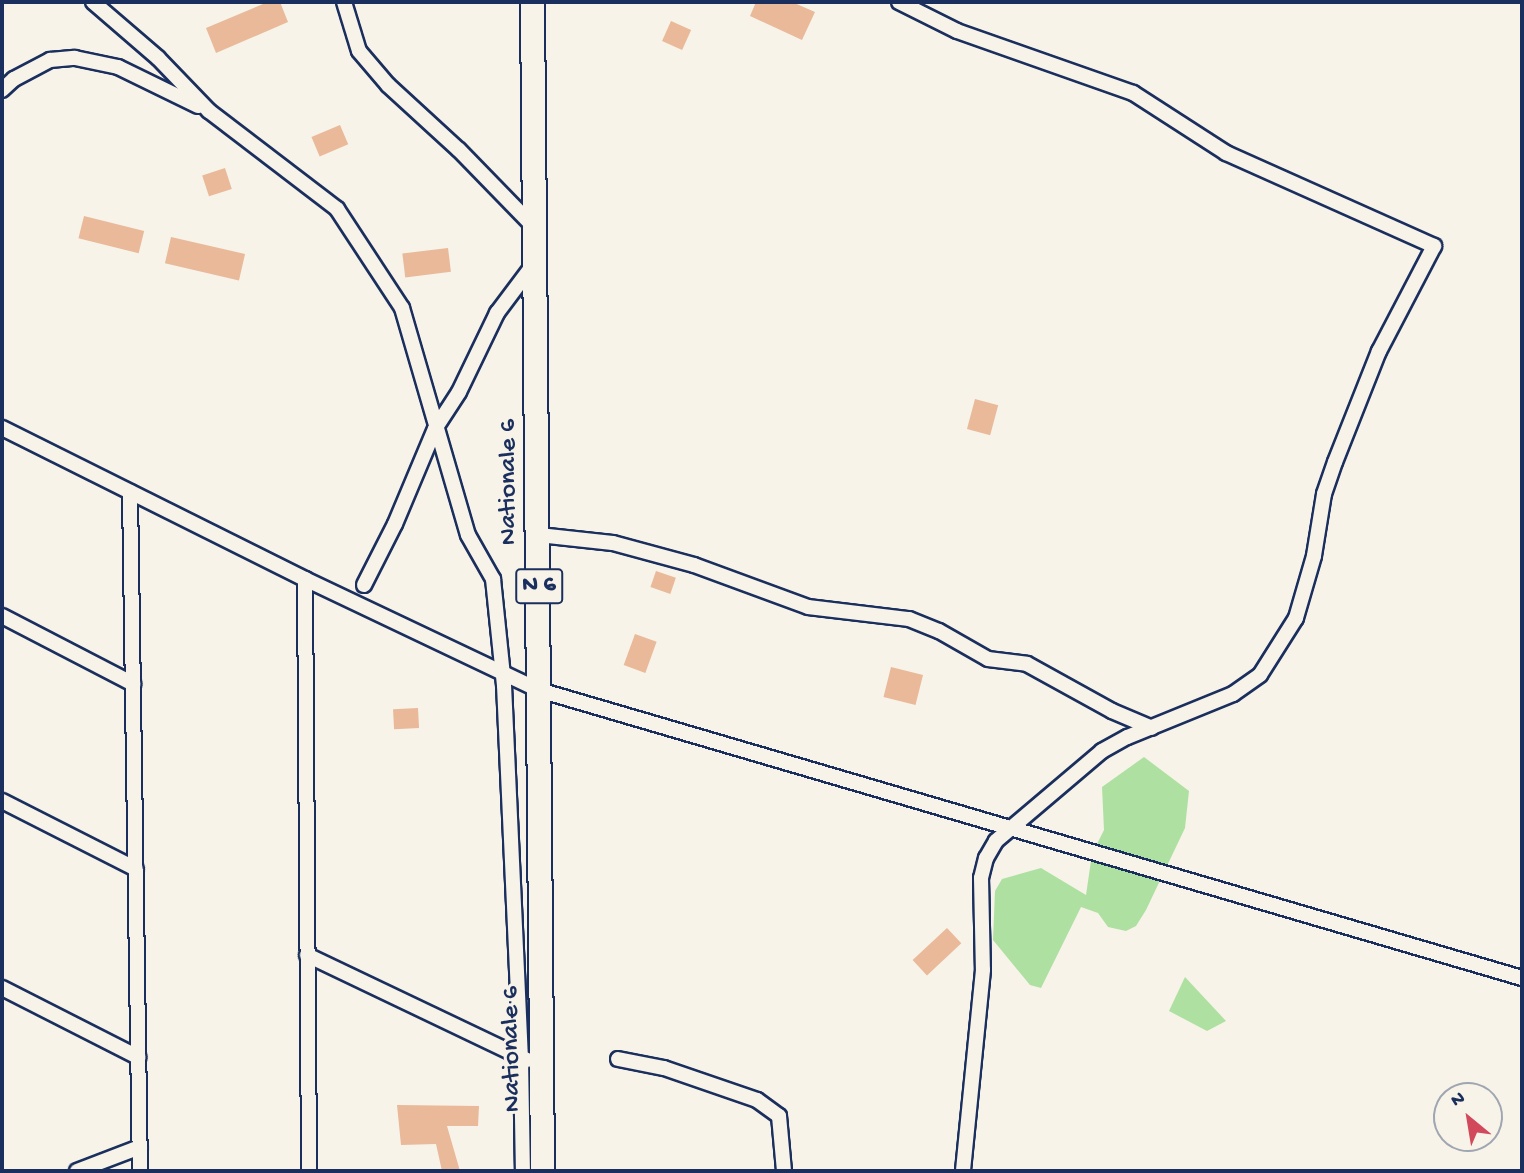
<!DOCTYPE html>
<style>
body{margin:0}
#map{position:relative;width:1524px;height:1173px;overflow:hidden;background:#f7f3e8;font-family:"Gochi Hand",sans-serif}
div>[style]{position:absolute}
.green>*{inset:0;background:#aee0a1}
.building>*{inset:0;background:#e9b999;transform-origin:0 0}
.roads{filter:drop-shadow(2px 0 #1b2f5e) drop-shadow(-2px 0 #1b2f5e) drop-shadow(0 2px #1b2f5e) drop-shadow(0 -2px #1b2f5e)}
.minor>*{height:14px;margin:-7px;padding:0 7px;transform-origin:7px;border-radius:7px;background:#f7f3e8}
.primary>*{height:23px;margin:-11.5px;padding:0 11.5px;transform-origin:11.5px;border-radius:11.5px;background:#f7f3e8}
span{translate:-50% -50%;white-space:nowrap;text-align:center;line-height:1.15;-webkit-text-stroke:6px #f7f3e8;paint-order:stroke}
.shield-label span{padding:2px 5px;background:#f7f3e8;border:2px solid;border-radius:5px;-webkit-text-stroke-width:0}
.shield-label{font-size:24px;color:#1b2f5e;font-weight:700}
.street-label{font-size:26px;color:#1b2f5e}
.frame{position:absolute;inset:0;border:4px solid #1b2f5e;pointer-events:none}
.north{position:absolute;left:1433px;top:1082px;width:70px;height:70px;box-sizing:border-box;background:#f7f3e8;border:2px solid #9fa5b1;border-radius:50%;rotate:330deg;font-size:19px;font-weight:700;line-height:28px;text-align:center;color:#1b2f5e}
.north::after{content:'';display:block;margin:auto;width:24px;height:32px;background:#d1495b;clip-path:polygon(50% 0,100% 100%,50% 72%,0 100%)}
</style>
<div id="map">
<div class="green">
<i style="clip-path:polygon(1144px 757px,1189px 791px,1185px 828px,1146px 910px,1136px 926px,1126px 931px,1108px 927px,1098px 913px,1081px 907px,1041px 988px,1030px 985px,993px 940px,995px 891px,1002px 879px,1041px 868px,1086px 895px,1092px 854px,1104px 830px,1102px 787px)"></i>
<i style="clip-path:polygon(1185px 977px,1226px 1021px,1207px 1031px,1169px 1011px)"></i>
</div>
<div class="building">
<i style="clip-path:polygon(268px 2px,280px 2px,288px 22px,216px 53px,206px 28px)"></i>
<i style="clip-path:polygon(756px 2px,792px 2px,815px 12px,802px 40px,750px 16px)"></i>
<i style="left:671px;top:21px;width:22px;height:22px;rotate:24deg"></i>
<i style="left:340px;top:125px;width:21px;height:31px;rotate:67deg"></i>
<i style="left:225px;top:168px;width:22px;height:24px;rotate:72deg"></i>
<i style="left:84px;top:216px;width:62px;height:23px;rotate:14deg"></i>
<i style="left:171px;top:237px;width:76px;height:27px;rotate:13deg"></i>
<i style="left:448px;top:248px;width:24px;height:46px;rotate:83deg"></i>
<i style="left:975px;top:399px;width:24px;height:31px;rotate:15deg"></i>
<i style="left:656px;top:571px;width:21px;height:17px;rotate:19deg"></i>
<i style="left:635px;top:634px;width:23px;height:33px;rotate:20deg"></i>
<i style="left:891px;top:667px;width:33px;height:31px;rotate:14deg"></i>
<i style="left:418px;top:708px;width:20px;height:25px;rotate:87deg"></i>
<i style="left:947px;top:928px;width:21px;height:47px;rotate:47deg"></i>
<i style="clip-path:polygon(397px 1105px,479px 1106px,478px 1126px,447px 1126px,460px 1171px,442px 1171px,436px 1144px,401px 1145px)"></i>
</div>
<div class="roads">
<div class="minor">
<i style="left:93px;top:2px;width:86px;rotate:40.7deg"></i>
<i style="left:158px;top:58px;width:74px;rotate:46.1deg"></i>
<i style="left:209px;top:111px;width:161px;rotate:37.4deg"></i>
<i style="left:337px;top:209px;width:118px;rotate:56.7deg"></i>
<i style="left:402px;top:308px;width:236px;rotate:73.8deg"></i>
<i style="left:468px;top:535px;width:51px;rotate:60.4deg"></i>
<i style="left:493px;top:579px;width:107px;rotate:84.1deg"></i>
<i style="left:504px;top:685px;width:375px;rotate:87.4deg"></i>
<i style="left:521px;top:1060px;width:111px;rotate:89deg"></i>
<i style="left:344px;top:2px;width:51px;rotate:73deg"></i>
<i style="left:359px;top:51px;width:45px;rotate:49.5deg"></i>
<i style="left:388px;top:85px;width:96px;rotate:42.5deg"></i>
<i style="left:459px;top:150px;width:107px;rotate:45.8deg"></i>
<i style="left:899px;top:2px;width:65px;rotate:26.6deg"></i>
<i style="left:957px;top:31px;width:187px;rotate:19.4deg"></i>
<i style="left:1133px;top:93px;width:111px;rotate:32.8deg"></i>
<i style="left:1226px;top:153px;width:228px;rotate:24.1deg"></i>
<i style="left:1434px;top:246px;width:119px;rotate:117.6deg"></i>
<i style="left:1379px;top:351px;width:119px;rotate:111.6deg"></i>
<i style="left:1335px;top:462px;width:34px;rotate:109deg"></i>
<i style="left:1324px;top:494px;width:63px;rotate:99.2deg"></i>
<i style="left:1314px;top:556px;width:65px;rotate:106.2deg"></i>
<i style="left:1296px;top:618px;width:67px;rotate:122.3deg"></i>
<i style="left:1260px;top:675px;width:33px;rotate:145deg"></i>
<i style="left:1233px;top:694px;width:114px;rotate:157.9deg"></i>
<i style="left:1127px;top:737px;width:29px;rotate:151deg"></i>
<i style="left:1102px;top:751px;width:139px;rotate:139.7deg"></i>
<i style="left:996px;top:841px;width:20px;rotate:120deg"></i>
<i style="left:986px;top:858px;width:21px;rotate:104deg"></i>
<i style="left:981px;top:878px;width:92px;rotate:88.8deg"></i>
<i style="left:983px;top:970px;width:202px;rotate:95.7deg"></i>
<i style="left:2px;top:90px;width:16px;rotate:-43deg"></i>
<i style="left:14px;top:79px;width:41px;rotate:-27.8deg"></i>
<i style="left:50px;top:60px;width:25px;rotate:-5deg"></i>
<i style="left:75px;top:58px;width:44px;rotate:11.8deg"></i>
<i style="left:118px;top:67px;width:89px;rotate:26deg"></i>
<i style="left:2px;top:428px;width:339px;rotate:26.5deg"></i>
<i style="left:305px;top:579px;width:259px;rotate:25.4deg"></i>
<i style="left:539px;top:690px;width:1024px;rotate:16.33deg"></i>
<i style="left:130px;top:492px;width:679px;rotate:89.16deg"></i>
<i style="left:539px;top:535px;width:74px;rotate:6.2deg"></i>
<i style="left:613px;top:543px;width:84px;rotate:15.2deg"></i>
<i style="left:694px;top:565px;width:121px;rotate:20.2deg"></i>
<i style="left:808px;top:607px;width:102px;rotate:6.8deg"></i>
<i style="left:909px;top:619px;width:32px;rotate:22deg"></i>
<i style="left:939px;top:631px;width:56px;rotate:29.7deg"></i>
<i style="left:988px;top:659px;width:39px;rotate:7deg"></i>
<i style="left:1027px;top:664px;width:97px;rotate:28.9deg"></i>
<i style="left:1112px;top:711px;width:43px;rotate:23deg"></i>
<i style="left:305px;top:579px;width:592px;rotate:89.61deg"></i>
<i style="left:364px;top:585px;width:68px;rotate:-63.1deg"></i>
<i style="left:395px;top:524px;width:103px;rotate:-67.2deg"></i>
<i style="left:435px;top:429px;width:44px;rotate:-57deg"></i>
<i style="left:459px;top:392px;width:88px;rotate:-64.3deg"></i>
<i style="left:497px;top:313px;width:60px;rotate:-53.1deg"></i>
<i style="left:2px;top:616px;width:148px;rotate:27.4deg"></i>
<i style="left:2px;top:801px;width:150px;rotate:26.9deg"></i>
<i style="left:307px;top:955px;width:244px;rotate:25.5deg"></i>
<i style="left:2px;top:988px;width:153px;rotate:26.9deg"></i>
<i style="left:618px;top:1059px;width:47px;rotate:11.1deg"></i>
<i style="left:664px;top:1068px;width:98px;rotate:19deg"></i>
<i style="left:757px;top:1100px;width:27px;rotate:36deg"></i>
<i style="left:779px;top:1116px;width:55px;rotate:84.8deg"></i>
<i style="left:77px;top:1171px;width:67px;rotate:-20.9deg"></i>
</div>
<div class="primary">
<i style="left:532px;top:2px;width:1169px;rotate:89.51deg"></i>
</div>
</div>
<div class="shield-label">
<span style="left:539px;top:586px">N 6</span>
</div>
<div class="street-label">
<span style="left:510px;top:482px;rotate:-90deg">Nationale 6</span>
<span style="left:513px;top:1049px;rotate:-91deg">Nationale 6</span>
</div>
<div class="frame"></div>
<div class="north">N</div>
</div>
